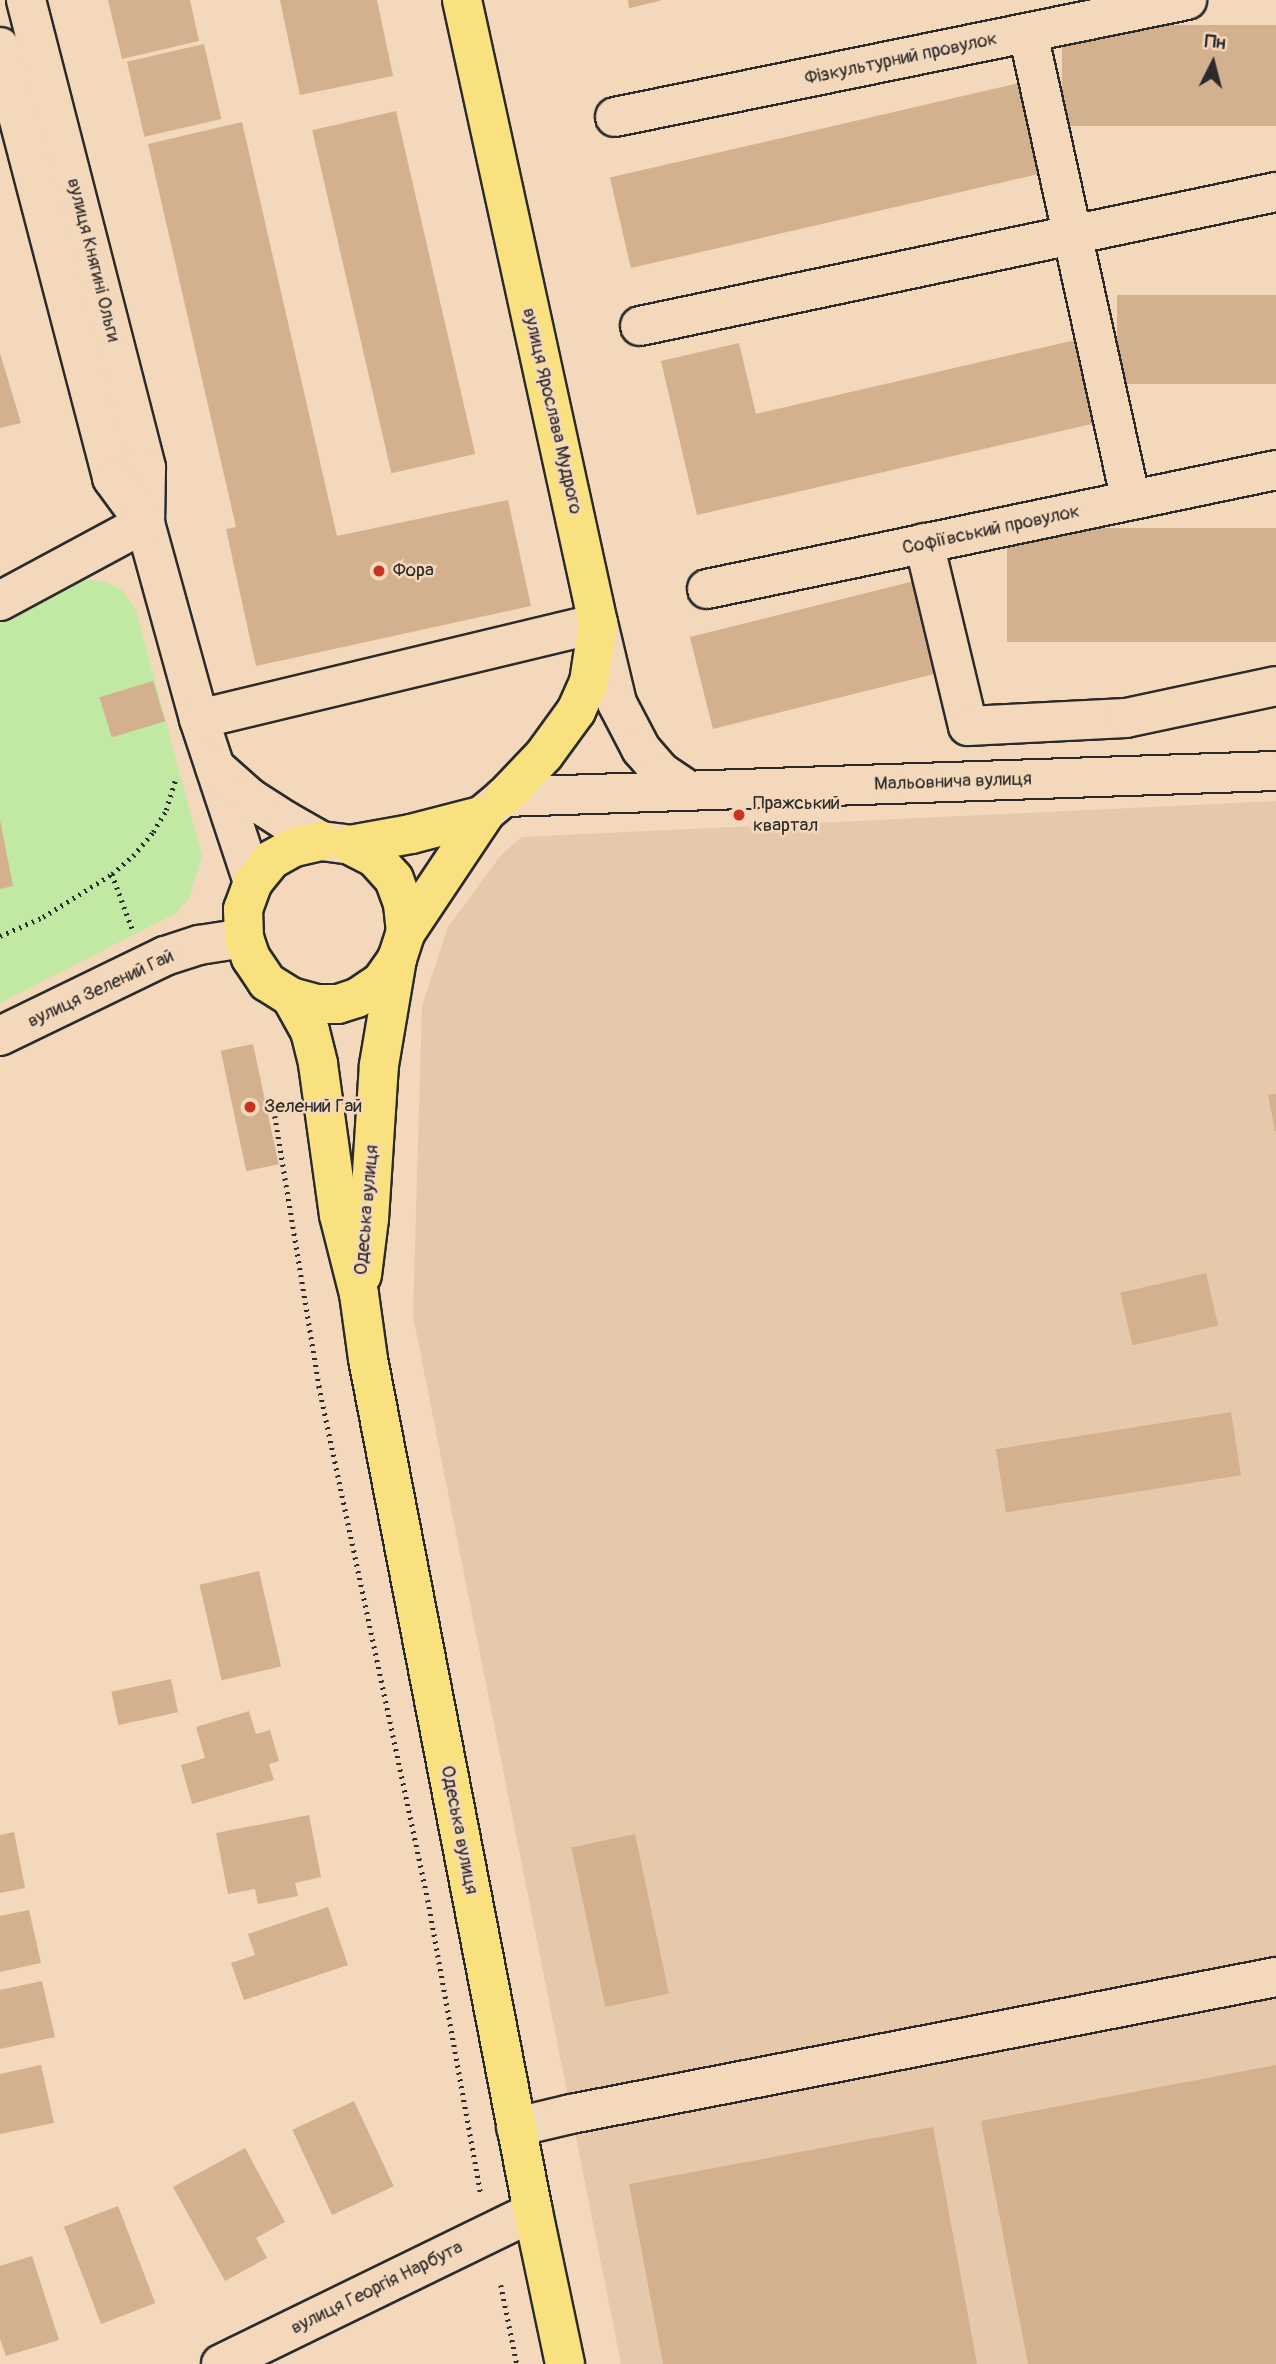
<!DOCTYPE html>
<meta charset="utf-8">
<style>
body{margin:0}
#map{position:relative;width:1276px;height:2364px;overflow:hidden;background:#f4d8bb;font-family:Pangolin,sans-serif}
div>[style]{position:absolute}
.built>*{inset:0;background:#e6c9ab}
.green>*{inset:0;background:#c2e9a4}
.building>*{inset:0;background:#d3b08e;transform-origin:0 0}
.path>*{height:4.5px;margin-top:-2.25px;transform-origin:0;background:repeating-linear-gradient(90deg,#2b2b2b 0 2px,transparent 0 7px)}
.roads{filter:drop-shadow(2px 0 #2b2b2b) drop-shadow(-2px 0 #2b2b2b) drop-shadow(0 2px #2b2b2b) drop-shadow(0 -2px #2b2b2b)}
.minor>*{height:38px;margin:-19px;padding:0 19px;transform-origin:19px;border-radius:19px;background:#f4d8bb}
.major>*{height:38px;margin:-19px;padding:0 19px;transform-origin:19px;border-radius:19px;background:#fae180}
.dots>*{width:19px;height:19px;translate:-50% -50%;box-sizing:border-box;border:4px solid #f4d8bb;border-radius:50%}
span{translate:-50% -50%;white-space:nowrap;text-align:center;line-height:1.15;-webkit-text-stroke:5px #f4d8bb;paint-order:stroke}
.street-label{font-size:19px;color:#2b2b2b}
.poi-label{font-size:19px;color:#2b2b2b}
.left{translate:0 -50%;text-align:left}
.north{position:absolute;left:1178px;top:28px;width:70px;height:70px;-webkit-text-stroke:5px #f4d8bb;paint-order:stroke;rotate:6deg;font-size:19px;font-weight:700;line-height:28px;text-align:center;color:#2b2b2b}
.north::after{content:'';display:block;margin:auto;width:24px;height:32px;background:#2b2b2b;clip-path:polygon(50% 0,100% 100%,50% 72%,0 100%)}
</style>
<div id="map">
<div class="built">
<i style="clip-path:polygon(1276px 801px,1276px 2364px,621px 2364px,413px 1316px,422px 1006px,448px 927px,501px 855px,522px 837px)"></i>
</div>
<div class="green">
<i style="clip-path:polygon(85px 580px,104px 581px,123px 591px,136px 610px,202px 856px,189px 899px,175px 914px,0 1003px,0 622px,61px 588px)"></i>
</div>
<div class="building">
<i style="clip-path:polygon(108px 0,190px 0,199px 41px,122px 59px)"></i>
<i style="clip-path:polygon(280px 0,377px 0,393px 76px,300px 95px)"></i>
<i style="clip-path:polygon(628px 0,660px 0,660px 1px,629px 8px)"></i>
<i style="left:1276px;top:25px;width:101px;height:214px;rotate:90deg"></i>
<i style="left:204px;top:44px;width:77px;height:79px;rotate:77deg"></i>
<i style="left:1028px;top:81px;width:93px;height:429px;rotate:77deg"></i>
<i style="left:396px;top:111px;width:352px;height:86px;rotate:77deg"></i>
<i style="clip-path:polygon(242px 122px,337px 536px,508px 500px,531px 606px,256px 666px,226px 529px,236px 527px,148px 144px)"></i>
<i style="left:1276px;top:295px;width:89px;height:159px;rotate:90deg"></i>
<i style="clip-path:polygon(1093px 336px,1113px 419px,697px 515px,661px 361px,739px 343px,756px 414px)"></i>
<i style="clip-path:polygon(0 353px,21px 423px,0 428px)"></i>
<i style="left:1276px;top:528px;width:114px;height:269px;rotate:90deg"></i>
<i style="left:914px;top:581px;width:95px;height:231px;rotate:76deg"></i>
<i style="left:153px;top:681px;width:42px;height:56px;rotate:73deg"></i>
<i style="clip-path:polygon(0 820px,13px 886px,0 889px)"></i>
<i style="left:253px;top:1044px;width:123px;height:33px;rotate:78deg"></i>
<i style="clip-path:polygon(1276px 1094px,1276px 1131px,1275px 1131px,1268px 1095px)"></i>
<i style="left:1206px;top:1273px;width:54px;height:88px;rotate:77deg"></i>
<i style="left:1231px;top:1412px;width:64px;height:238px;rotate:81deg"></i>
<i style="left:259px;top:1571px;width:98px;height:61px;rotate:77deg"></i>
<i style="left:171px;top:1679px;width:34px;height:61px;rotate:78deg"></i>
<i style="clip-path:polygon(249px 1711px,256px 1734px,270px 1730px,279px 1761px,269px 1764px,274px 1780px,192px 1804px,181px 1765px,205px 1758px,196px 1727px)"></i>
<i style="clip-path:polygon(309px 1815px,321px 1877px,295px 1883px,298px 1896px,258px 1904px,255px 1889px,228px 1894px,216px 1833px)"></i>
<i style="clip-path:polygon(14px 1832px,25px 1888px,0 1893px,0 1835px)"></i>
<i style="left:635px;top:1834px;width:163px;height:65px;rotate:78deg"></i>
<i style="clip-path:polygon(328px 1907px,348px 1965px,244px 2000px,231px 1963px,255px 1955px,248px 1934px)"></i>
<i style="clip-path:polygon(29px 1910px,41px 1963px,0 1972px,0 1916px)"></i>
<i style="clip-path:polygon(42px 1981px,55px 2037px,0 2049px,0 1990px)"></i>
<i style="clip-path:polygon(41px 2065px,54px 2123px,0 2134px,0 2074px)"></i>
<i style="clip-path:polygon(1276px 2065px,1276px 2364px,1028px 2364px,981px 2121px)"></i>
<i style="left:354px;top:2101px;width:94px;height:68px;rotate:65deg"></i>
<i style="clip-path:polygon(933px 2127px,977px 2364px,663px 2364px,629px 2184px)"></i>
<i style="clip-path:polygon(245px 2148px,285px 2222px,256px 2238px,267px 2258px,225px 2281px,173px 2187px)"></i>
<i style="left:118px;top:2206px;width:104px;height:58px;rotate:69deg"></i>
<i style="clip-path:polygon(32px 2256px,59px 2340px,6px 2356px,0 2339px,0 2266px)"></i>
</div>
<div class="path">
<i style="left:112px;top:874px;width:58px;rotate:69.7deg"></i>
<i style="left:0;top:936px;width:47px;rotate:-23.8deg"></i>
<i style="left:43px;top:917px;width:81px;rotate:-31.9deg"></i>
<i style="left:112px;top:874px;width:28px;rotate:-41deg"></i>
<i style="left:133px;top:856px;width:31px;rotate:-50deg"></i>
<i style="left:153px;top:832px;width:26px;rotate:-59deg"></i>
<i style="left:166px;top:810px;width:31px;rotate:-73deg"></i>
<i style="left:275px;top:1116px;width:274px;rotate:80.7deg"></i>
<i style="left:319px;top:1386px;width:525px;rotate:78.03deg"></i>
<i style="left:428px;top:1900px;width:299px;rotate:79.8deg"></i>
<i style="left:501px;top:2285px;width:81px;rotate:78.6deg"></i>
</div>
<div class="roads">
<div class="minor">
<i style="left:26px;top:0;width:483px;rotate:75.6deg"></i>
<i style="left:146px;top:468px;width:55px;rotate:91deg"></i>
<i style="left:145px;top:523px;width:203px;rotate:74.6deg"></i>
<i style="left:199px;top:719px;width:172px;rotate:71.7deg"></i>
<i style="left:1028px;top:33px;width:478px;rotate:77.6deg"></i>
<i style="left:0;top:47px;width:445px;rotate:75.4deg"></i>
<i style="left:112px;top:478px;width:56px;rotate:53.7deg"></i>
<i style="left:615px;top:117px;width:584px;rotate:-11.56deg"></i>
<i style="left:640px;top:326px;width:650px;rotate:-11.9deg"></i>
<i style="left:924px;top:543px;width:188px;rotate:76.5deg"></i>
<i style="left:968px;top:726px;width:158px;rotate:-2.9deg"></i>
<i style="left:1126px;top:718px;width:153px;rotate:-12deg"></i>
<i style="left:707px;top:589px;width:581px;rotate:-11.81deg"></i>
<i style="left:0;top:601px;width:165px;rotate:-28.3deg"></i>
<i style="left:199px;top:719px;width:410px;rotate:-13.5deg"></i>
<i style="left:598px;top:623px;width:82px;rotate:76.6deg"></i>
<i style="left:617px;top:703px;width:52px;rotate:62.4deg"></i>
<i style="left:641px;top:749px;width:30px;rotate:49deg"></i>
<i style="left:661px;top:772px;width:34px;rotate:34deg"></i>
<i style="left:215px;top:767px;width:47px;rotate:41.5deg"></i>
<i style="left:250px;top:798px;width:43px;rotate:32.6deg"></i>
<i style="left:286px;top:821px;width:40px;rotate:29.7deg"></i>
<i style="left:321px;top:841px;width:23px;rotate:7deg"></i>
<i style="left:486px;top:812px;width:23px;rotate:-40deg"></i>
<i style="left:504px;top:797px;width:772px;rotate:-1.93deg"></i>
<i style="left:0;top:1036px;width:183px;rotate:-25.9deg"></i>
<i style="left:165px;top:956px;width:36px;rotate:-18deg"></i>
<i style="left:199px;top:945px;width:46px;rotate:-8.8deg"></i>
<i style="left:516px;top:2127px;width:57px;rotate:-13.3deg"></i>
<i style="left:571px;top:2114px;width:718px;rotate:-11deg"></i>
<i style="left:221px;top:2364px;width:347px;rotate:-26deg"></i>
</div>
<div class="major">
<i style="left:462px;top:0;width:638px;rotate:77.69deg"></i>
<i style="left:598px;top:623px;width:60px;rotate:98.7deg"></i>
<i style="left:589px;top:682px;width:32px;rotate:114deg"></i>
<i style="left:576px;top:711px;width:54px;rotate:126deg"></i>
<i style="left:544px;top:755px;width:58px;rotate:133.6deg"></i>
<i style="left:321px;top:841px;width:28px;rotate:167deg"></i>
<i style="left:294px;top:847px;width:26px;rotate:151deg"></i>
<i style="left:271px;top:860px;width:28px;rotate:129deg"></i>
<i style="left:253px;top:882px;width:29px;rotate:110deg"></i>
<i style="left:243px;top:909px;width:29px;rotate:88deg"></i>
<i style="left:244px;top:938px;width:21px;rotate:71deg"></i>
<i style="left:251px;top:958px;width:29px;rotate:56deg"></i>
<i style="left:267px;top:982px;width:28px;rotate:32deg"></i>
<i style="left:291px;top:997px;width:28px;rotate:15deg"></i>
<i style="left:318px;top:1004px;width:20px"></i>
<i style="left:338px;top:1004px;width:20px;rotate:-18deg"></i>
<i style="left:357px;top:998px;width:29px;rotate:-34deg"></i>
<i style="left:381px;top:982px;width:28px;rotate:-55deg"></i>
<i style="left:397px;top:959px;width:28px;rotate:-72deg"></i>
<i style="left:406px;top:932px;width:141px;rotate:-56.3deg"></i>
<i style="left:350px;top:845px;width:62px;rotate:-10.2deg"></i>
<i style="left:411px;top:834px;width:75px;rotate:-14.6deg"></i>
<i style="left:350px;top:845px;width:28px;rotate:27deg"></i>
<i style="left:375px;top:858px;width:28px;rotate:48deg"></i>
<i style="left:394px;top:879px;width:27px;rotate:70deg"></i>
<i style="left:403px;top:904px;width:28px;rotate:84deg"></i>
<i style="left:291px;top:997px;width:39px;rotate:61deg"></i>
<i style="left:310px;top:1031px;width:34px;rotate:76deg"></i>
<i style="left:318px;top:1064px;width:152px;rotate:82.1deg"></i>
<i style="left:339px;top:1215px;width:81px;rotate:75.8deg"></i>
<i style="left:359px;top:1294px;width:66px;rotate:82.1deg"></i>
<i style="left:368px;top:1359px;width:869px;rotate:79.05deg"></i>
<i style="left:533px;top:2212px;width:155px;rotate:78.1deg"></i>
<i style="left:362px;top:1275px;width:56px;rotate:-82.9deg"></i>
<i style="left:369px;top:1219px;width:154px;rotate:-86.3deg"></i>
<i style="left:379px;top:1065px;width:108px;rotate:-80.4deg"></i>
</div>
</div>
<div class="dots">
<i style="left:379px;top:571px;background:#c8321e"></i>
<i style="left:739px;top:815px;background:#c8321e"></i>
<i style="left:250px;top:1107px;background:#c8321e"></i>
</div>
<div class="street-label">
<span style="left:901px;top:59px;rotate:-12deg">Фізкультурний провулок</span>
<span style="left:93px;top:260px;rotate:76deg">вулиця Княгині Ольги</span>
<span style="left:552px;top:411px;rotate:77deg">вулиця Ярослава Мудрого</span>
<span style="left:991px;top:530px;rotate:-12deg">Софіївський провулок</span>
<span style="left:953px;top:782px;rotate:-2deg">Мальовнича вулиця</span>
<span style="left:101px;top:989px;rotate:-25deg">вулиця Зелений Гай</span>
<span style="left:367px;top:1210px;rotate:-85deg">Одеська вулиця</span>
<span style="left:459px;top:1830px;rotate:79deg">Одеська вулиця</span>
<span style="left:377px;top:2288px;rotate:-26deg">вулиця Георгія Нарбута</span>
</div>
<div class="poi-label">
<span class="left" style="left:393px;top:571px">Фора</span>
<span class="left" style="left:753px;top:815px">Пражський<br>квартал</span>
<span class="left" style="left:264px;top:1107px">Зелений Гай</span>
</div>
<div class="north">Пн</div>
</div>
